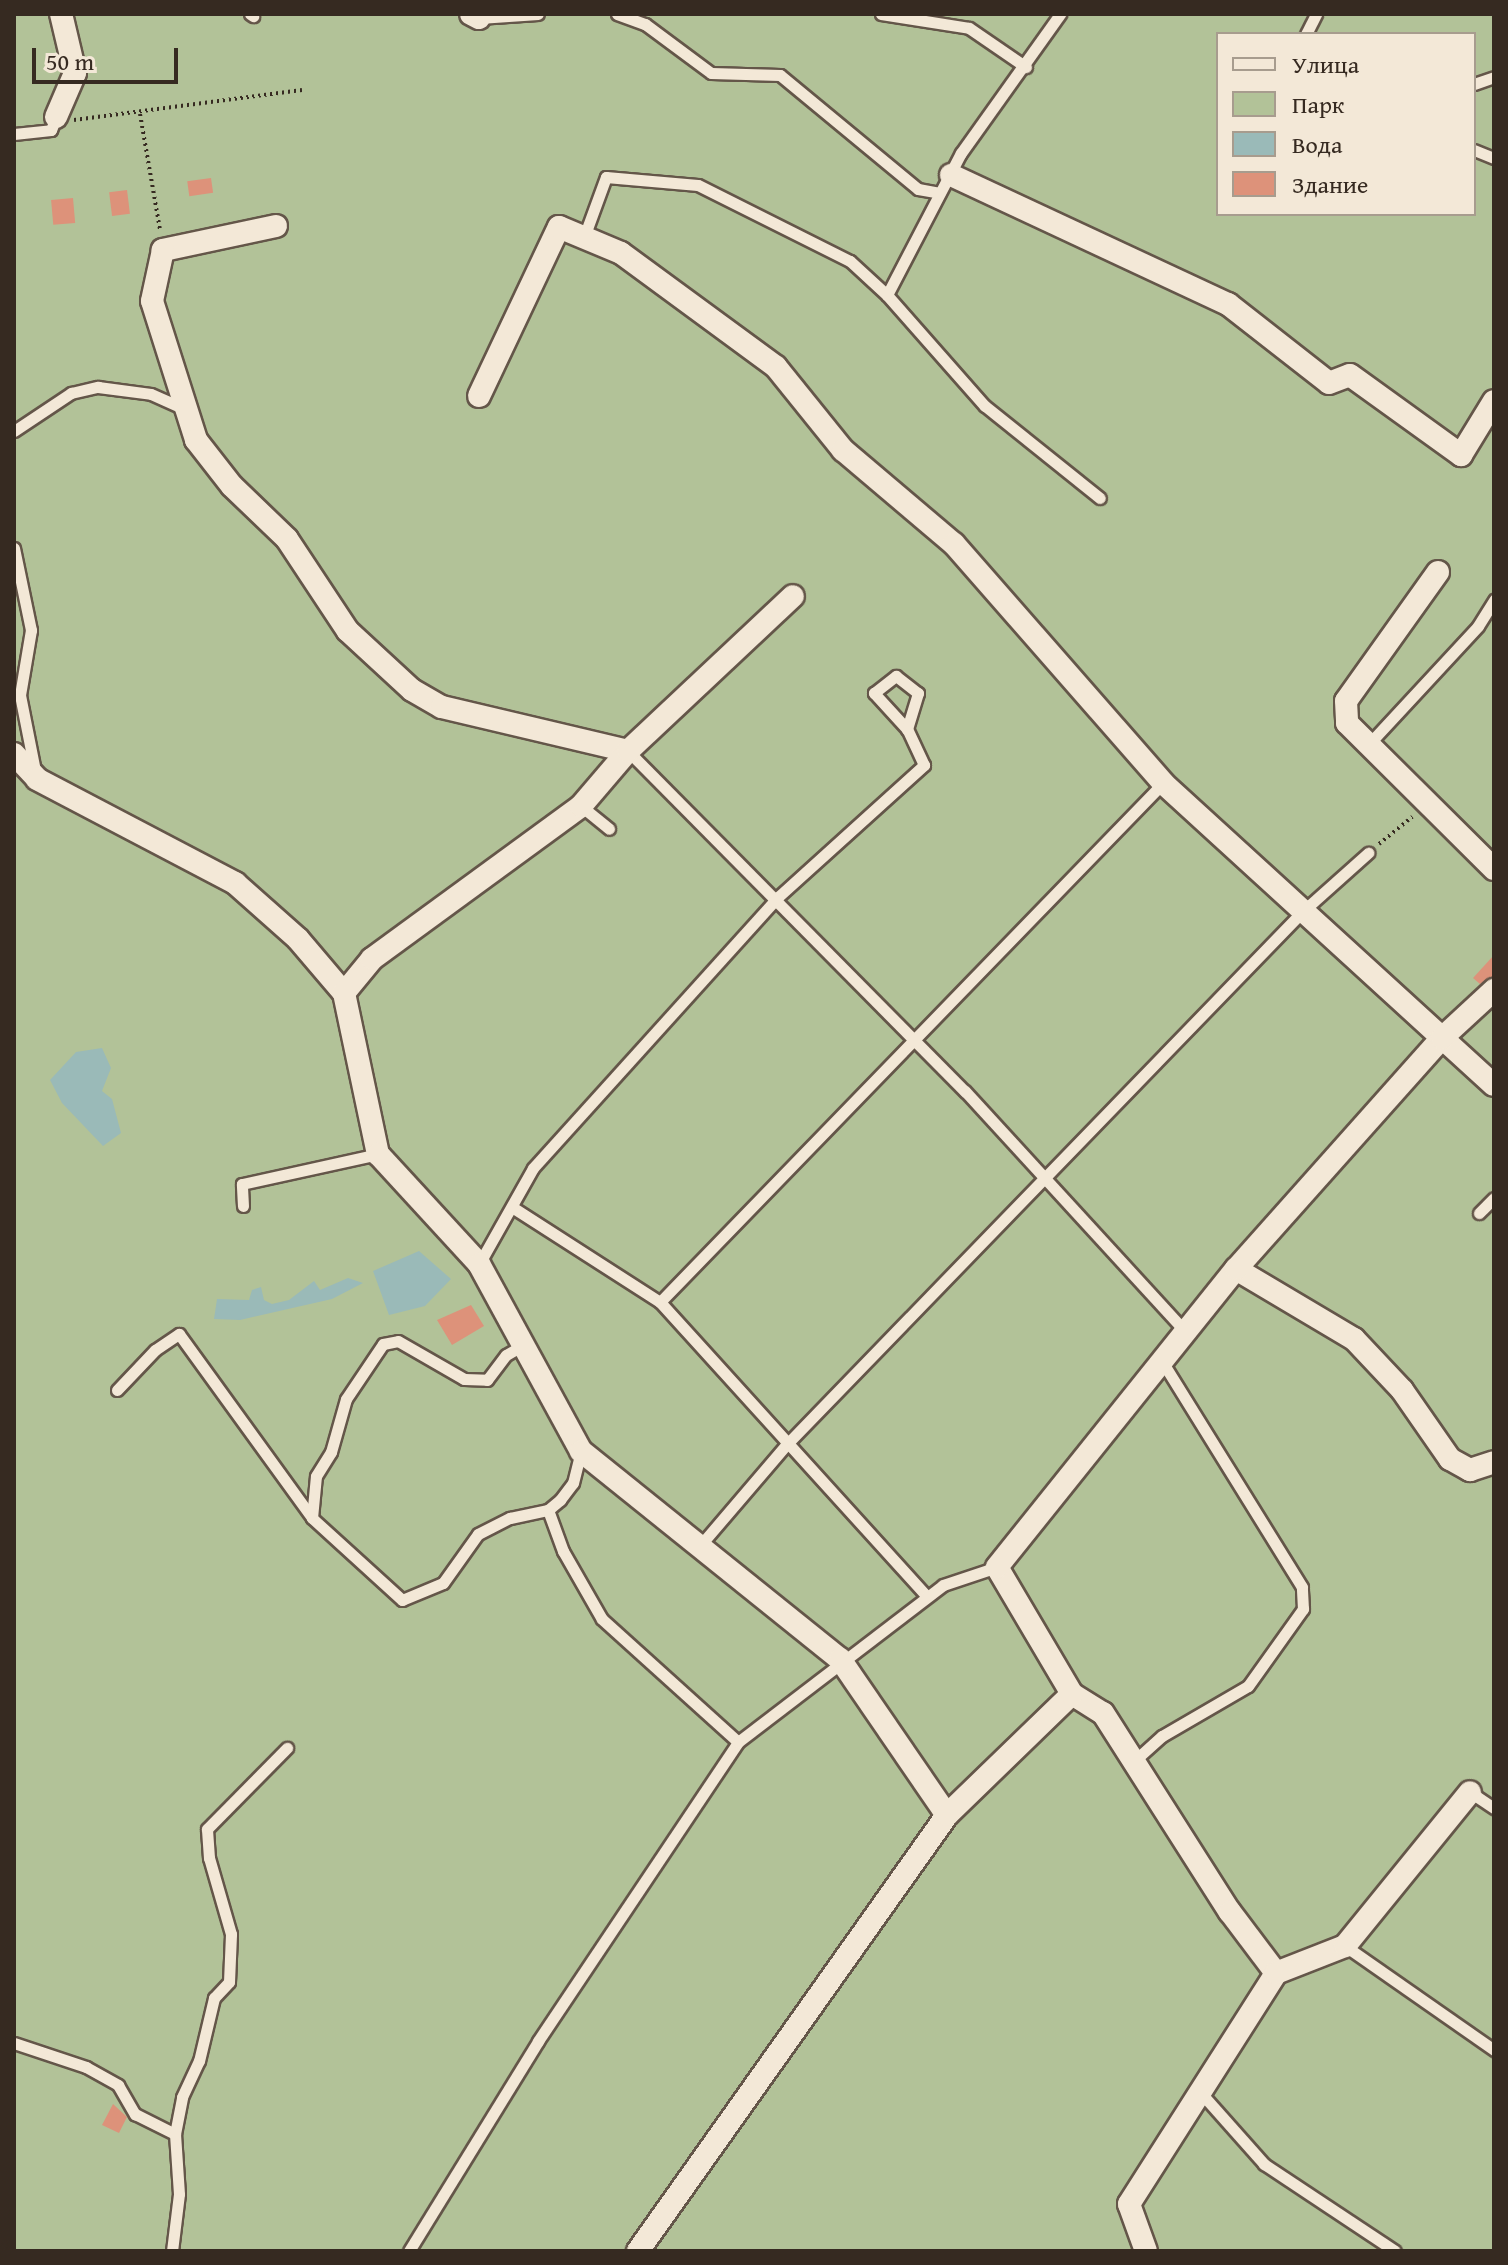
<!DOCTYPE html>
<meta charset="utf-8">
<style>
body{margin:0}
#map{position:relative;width:1508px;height:2265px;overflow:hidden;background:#eddcc1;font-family:"Gentium Book Plus",serif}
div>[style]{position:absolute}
.green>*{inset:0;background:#b2c298}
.water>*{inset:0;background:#9abab8}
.building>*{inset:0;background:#dd927a;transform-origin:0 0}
.path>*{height:4px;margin-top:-2px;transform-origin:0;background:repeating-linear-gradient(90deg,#362a21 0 2px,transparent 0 6px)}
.roads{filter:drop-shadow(2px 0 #645649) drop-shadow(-2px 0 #645649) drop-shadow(0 2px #645649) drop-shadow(0 -2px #645649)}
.lane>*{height:11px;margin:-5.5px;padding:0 5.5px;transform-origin:5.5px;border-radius:5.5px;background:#f3e8d7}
.street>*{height:22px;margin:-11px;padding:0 11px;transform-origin:11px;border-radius:11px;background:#f3e8d7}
span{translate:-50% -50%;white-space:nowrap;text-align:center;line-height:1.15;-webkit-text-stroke:6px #f3e8d7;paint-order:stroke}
.frame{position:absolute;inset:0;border:16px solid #362a21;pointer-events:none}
.legend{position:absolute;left:1216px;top:32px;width:260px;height:184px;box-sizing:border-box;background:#f3e8d7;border:2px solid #a79c8e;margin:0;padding:10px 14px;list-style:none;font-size:24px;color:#362a21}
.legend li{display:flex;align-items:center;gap:16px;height:40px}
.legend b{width:40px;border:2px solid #a79c8e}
.scale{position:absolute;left:32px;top:48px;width:146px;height:36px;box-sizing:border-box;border:4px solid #362a21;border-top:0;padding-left:10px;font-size:24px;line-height:28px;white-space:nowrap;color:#362a21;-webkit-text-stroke:6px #f3e8d7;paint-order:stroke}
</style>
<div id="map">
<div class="green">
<i style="clip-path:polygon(evenodd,14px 14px,1494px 14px,1494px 2251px,14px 2251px,14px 14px,1218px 34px,1474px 34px,1474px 214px,1218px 214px,1218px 34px)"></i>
</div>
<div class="water">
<i style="clip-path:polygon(102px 1048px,111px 1068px,102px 1091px,112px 1099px,121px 1133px,103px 1146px,62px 1103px,50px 1080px,76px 1052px)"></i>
<i style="clip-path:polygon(419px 1251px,451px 1279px,425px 1306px,389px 1315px,373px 1271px)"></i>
<i style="clip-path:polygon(348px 1278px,363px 1283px,332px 1299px,240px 1320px,214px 1319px,217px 1299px,249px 1300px,252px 1290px,261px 1287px,264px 1300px,272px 1304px,289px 1300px,314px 1281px,320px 1290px)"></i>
</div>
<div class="building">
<i style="left:211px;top:178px;width:15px;height:24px;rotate:82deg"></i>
<i style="left:127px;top:190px;width:24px;height:18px;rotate:83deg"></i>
<i style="left:73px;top:198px;width:25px;height:22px;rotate:85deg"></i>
<i style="clip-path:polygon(1494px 955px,1494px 976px,1480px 984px,1473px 978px)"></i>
<i style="clip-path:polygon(471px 1305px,484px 1326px,452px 1345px,437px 1320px)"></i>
<i style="clip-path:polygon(113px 2104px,127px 2117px,119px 2133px,102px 2125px)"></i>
</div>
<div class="path">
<i style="left:140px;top:114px;width:118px;rotate:80.2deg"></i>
<i style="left:74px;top:120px;width:230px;rotate:-7.5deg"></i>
<i style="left:1379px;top:844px;width:43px;rotate:-39.3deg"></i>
</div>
<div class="roads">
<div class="lane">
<i style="left:250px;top:14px;width:4px;rotate:34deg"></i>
<i style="left:617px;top:14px;width:30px;rotate:20deg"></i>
<i style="left:645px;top:24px;width:82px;rotate:36.6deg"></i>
<i style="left:711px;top:73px;width:69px;rotate:1.7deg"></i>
<i style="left:780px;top:75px;width:179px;rotate:39.6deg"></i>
<i style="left:918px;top:189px;width:22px;rotate:10deg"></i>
<i style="left:881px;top:14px;width:89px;rotate:9deg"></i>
<i style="left:969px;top:28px;width:69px;rotate:34.4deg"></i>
<i style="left:479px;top:18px;width:59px;rotate:-3.9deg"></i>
<i style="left:1306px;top:34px;width:22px;rotate:-63deg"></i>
<i style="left:1474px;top:84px;width:21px;rotate:-19deg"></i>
<i style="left:14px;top:134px;width:37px;rotate:-6deg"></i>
<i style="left:51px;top:130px;width:14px;rotate:-69deg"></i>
<i style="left:1474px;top:150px;width:22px;rotate:22deg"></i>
<i style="left:584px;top:237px;width:64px;rotate:-69.9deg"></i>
<i style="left:606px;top:177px;width:92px;rotate:5deg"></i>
<i style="left:698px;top:185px;width:170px;rotate:26.6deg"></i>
<i style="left:850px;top:261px;width:50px;rotate:42.6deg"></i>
<i style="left:887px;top:295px;width:148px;rotate:48.6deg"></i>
<i style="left:985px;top:406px;width:147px;rotate:38.7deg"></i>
<i style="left:887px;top:295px;width:160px;rotate:-62.5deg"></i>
<i style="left:961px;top:153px;width:171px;rotate:-54.5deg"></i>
<i style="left:14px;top:431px;width:69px;rotate:-33.7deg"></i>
<i style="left:71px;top:393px;width:28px;rotate:-13deg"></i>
<i style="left:98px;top:387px;width:53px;rotate:7.5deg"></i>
<i style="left:151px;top:394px;width:36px;rotate:24deg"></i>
<i style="left:14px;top:548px;width:84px;rotate:78.3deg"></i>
<i style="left:31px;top:630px;width:66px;rotate:99.6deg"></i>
<i style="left:20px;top:695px;width:77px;rotate:78.8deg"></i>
<i style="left:1367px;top:746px;width:163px;rotate:-47.2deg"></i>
<i style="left:1478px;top:626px;width:31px;rotate:-58deg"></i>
<i style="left:628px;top:751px;width:479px;rotate:45.3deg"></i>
<i style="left:965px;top:1091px;width:324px;rotate:47.5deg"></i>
<i style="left:581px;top:806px;width:36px;rotate:39deg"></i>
<i style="left:243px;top:1206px;width:22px;rotate:-93deg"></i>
<i style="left:242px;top:1184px;width:139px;rotate:-12.4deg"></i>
<i style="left:512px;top:1207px;width:176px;rotate:32.7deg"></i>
<i style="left:660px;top:1302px;width:397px;rotate:47.8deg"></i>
<i style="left:1479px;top:1213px;width:21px;rotate:-45deg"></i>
<i style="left:479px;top:1264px;width:110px;rotate:-60.6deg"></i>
<i style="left:533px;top:1168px;width:365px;rotate:-47.9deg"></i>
<i style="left:778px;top:897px;width:197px;rotate:-42.1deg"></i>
<i style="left:924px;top:765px;width:40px;rotate:-115deg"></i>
<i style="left:907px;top:729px;width:49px;rotate:-132.5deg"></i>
<i style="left:874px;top:693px;width:28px;rotate:-38deg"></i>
<i style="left:896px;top:676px;width:28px;rotate:38deg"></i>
<i style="left:918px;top:693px;width:38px;rotate:107deg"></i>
<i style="left:660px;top:1302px;width:723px;rotate:-45.9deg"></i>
<i style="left:117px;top:1390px;width:55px;rotate:-46.5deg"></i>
<i style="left:155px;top:1350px;width:29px;rotate:-34deg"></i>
<i style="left:179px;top:1334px;width:227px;rotate:54.1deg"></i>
<i style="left:312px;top:1518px;width:122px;rotate:42.3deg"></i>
<i style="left:402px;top:1600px;width:44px;rotate:-22.5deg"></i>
<i style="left:443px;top:1583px;width:60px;rotate:-54.5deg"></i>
<i style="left:478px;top:1534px;width:36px;rotate:-27deg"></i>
<i style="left:510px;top:1518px;width:39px;rotate:-12deg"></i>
<i style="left:548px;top:1510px;width:16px;rotate:-40deg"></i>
<i style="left:560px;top:1500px;width:21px;rotate:-53deg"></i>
<i style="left:573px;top:1483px;width:33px;rotate:-76deg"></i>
<i style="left:548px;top:1510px;width:44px;rotate:69.9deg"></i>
<i style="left:563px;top:1551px;width:78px;rotate:60.2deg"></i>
<i style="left:602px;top:1619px;width:183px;rotate:42.1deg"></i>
<i style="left:312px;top:1518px;width:42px;rotate:-84.6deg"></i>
<i style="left:316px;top:1476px;width:28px;rotate:-58deg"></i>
<i style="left:331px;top:1452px;width:55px;rotate:-74.2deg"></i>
<i style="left:346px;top:1399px;width:66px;rotate:-56.1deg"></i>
<i style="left:383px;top:1344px;width:15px;rotate:-11deg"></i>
<i style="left:398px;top:1341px;width:76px;rotate:29.9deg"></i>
<i style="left:464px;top:1379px;width:23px;rotate:2deg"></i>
<i style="left:487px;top:1380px;width:31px;rotate:-53deg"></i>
<i style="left:506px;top:1355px;width:20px;rotate:-30deg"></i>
<i style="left:698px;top:1548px;width:135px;rotate:-49.5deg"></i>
<i style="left:786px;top:1445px;width:742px;rotate:-45.93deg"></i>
<i style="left:1302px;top:912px;width:89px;rotate:-41.8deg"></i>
<i style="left:1133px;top:1762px;width:39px;rotate:-42deg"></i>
<i style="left:1162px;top:1736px;width:99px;rotate:-30.2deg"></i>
<i style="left:1248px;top:1686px;width:95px;rotate:-54.5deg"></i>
<i style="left:1303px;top:1609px;width:22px;rotate:-93deg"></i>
<i style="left:1302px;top:1587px;width:267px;rotate:-121.8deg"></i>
<i style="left:1470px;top:1792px;width:29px;rotate:34deg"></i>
<i style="left:1345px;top:1946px;width:182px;rotate:34.9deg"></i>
<i style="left:14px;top:2043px;width:76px;rotate:18.4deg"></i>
<i style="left:86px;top:2067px;width:37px;rotate:29deg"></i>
<i style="left:118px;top:2085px;width:34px;rotate:60deg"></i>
<i style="left:135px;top:2114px;width:45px;rotate:26.6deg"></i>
<i style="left:1201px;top:2093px;width:95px;rotate:48.4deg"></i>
<i style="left:1264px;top:2164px;width:157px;rotate:33.6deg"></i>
<i style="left:172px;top:2251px;width:57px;rotate:-83deg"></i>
<i style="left:179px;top:2194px;width:60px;rotate:-93.8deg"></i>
<i style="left:175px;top:2134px;width:38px;rotate:-79deg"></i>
<i style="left:182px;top:2097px;width:40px;rotate:-65deg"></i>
<i style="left:199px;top:2061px;width:65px;rotate:-76.6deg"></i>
<i style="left:214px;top:1998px;width:22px;rotate:-47deg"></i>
<i style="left:229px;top:1982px;width:48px;rotate:-87.6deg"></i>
<i style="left:231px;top:1934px;width:79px;rotate:-106.1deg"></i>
<i style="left:209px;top:1858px;width:29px;rotate:-94deg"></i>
<i style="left:207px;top:1829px;width:114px;rotate:-45.4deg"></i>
<i style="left:409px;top:2251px;width:246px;rotate:-58.4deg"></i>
<i style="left:538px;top:2041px;width:360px;rotate:-56.2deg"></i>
<i style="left:738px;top:1742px;width:258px;rotate:-37.4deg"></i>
<i style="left:943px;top:1585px;width:57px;rotate:-18.4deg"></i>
</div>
<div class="street">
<i style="left:471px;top:14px;width:9px;rotate:27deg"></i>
<i style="left:56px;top:117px;width:48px;rotate:-66.6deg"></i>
<i style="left:75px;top:73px;width:61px;rotate:-103.3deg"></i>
<i style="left:951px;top:175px;width:306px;rotate:25deg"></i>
<i style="left:1228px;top:304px;width:128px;rotate:38deg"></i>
<i style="left:1329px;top:383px;width:22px;rotate:-21deg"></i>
<i style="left:1350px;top:375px;width:137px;rotate:35.8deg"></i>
<i style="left:1461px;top:455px;width:63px;rotate:-58.6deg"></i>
<i style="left:276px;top:226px;width:116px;rotate:168deg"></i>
<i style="left:163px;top:250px;width:52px;rotate:102.2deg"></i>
<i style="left:152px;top:301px;width:146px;rotate:72.4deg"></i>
<i style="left:196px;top:440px;width:58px;rotate:52deg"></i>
<i style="left:232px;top:486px;width:76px;rotate:43.9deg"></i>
<i style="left:287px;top:539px;width:110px;rotate:56.5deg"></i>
<i style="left:348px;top:631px;width:87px;rotate:42.7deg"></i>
<i style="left:412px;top:690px;width:34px;rotate:30deg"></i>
<i style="left:442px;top:707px;width:191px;rotate:13.3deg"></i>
<i style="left:479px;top:396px;width:187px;rotate:-64.7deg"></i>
<i style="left:559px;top:227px;width:67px;rotate:22.8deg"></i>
<i style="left:621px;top:253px;width:192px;rotate:36.3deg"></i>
<i style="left:776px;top:367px;width:107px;rotate:51.1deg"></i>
<i style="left:843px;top:450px;width:145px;rotate:40.3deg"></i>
<i style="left:954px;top:544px;width:317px;rotate:48.8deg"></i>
<i style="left:1163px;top:783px;width:448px;rotate:42.4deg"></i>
<i style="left:1438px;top:572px;width:158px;rotate:125.5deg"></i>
<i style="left:1346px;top:701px;width:22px;rotate:87deg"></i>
<i style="left:1347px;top:723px;width:207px;rotate:44.8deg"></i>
<i style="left:14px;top:754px;width:34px;rotate:47deg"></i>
<i style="left:37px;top:779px;width:224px;rotate:27.7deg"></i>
<i style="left:235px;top:883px;width:84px;rotate:41.6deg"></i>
<i style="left:298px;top:939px;width:71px;rotate:49.6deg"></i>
<i style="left:344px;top:993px;width:165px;rotate:78.1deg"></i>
<i style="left:378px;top:1154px;width:149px;rotate:47.4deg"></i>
<i style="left:479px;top:1264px;width:213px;rotate:61.4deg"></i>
<i style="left:581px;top:1451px;width:332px;rotate:38.8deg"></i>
<i style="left:840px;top:1659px;width:189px;rotate:55.6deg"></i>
<i style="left:344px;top:993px;width:44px;rotate:-50.5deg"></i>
<i style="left:372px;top:959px;width:259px;rotate:-36.2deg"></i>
<i style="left:581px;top:806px;width:72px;rotate:-49.5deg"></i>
<i style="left:628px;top:751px;width:226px;rotate:-43.2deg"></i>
<i style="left:1236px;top:1269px;width:137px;rotate:30.7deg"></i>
<i style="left:1354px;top:1339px;width:70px;rotate:46.7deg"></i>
<i style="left:1402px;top:1390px;width:84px;rotate:55.2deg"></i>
<i style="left:1450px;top:1459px;width:23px;rotate:29deg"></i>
<i style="left:1470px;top:1470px;width:25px;rotate:-18deg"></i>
<i style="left:1072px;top:1694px;width:36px;rotate:32deg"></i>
<i style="left:1103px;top:1713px;width:236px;rotate:57.5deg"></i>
<i style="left:1230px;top:1912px;width:76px;rotate:53deg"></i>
<i style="left:638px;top:2251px;width:534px;rotate:-54.67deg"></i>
<i style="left:947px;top:1815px;width:174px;rotate:-44.1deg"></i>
<i style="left:1072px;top:1694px;width:147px;rotate:-120.6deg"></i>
<i style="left:997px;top:1567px;width:382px;rotate:-51.3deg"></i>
<i style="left:1236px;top:1269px;width:310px;rotate:-48.3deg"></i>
<i style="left:1442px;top:1038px;width:71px;rotate:-42.7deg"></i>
<i style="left:1146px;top:2251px;width:50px;rotate:-109.9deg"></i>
<i style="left:1129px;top:2204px;width:274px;rotate:-57.5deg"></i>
<i style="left:1276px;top:1973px;width:74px;rotate:-21.4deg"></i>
<i style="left:1345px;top:1946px;width:198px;rotate:-50.9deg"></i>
</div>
</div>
<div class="frame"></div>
<ul class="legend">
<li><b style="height:10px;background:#f3e8d7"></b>Улица</li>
<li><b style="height:22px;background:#b2c298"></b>Парк</li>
<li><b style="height:22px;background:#9abab8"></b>Вода</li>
<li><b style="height:22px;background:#dd927a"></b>Здание</li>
</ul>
<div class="scale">50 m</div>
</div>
